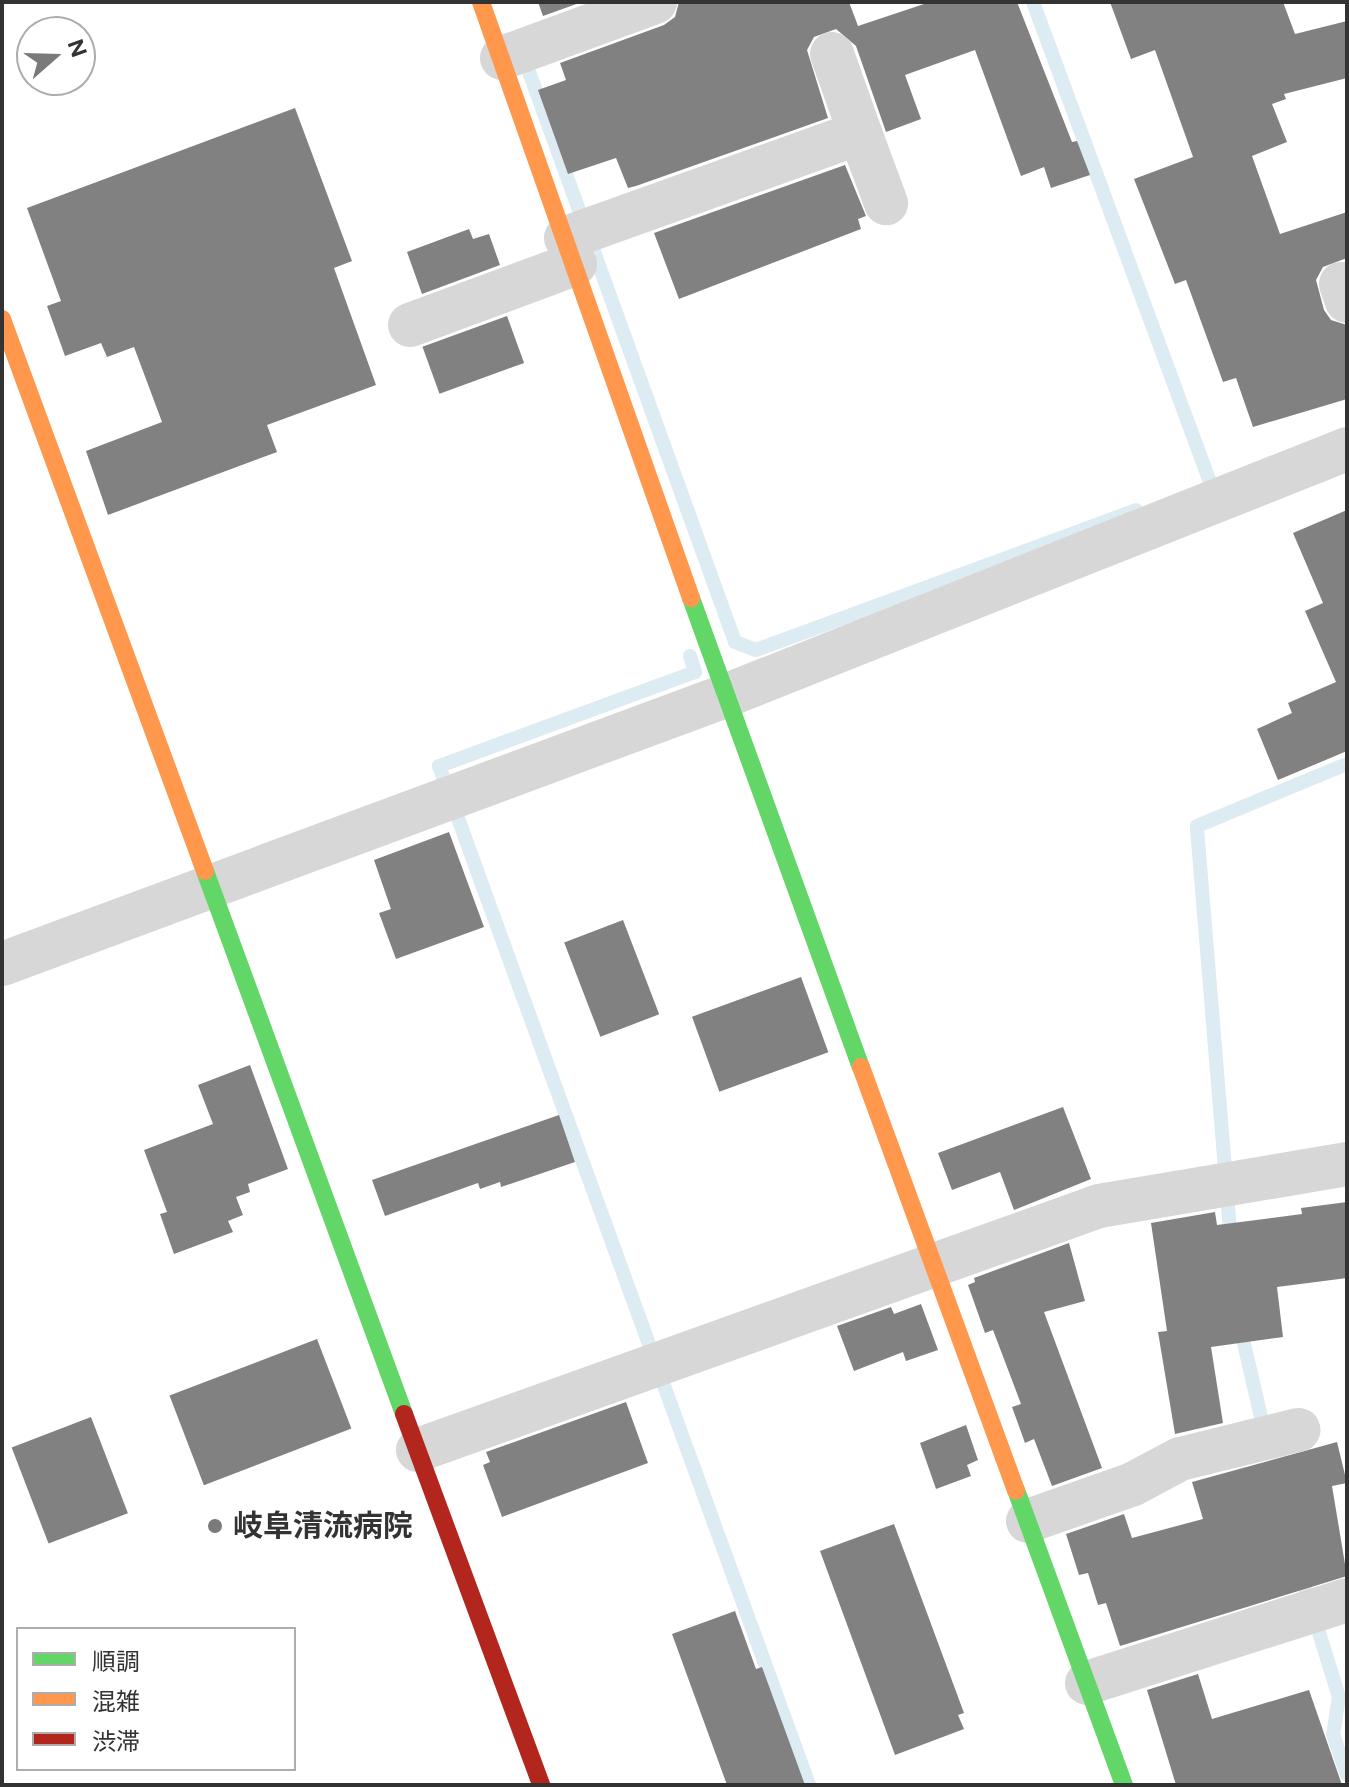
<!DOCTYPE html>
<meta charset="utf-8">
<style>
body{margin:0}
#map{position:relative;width:1349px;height:1787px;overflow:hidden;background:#fff;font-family:Figtree,"Noto Sans JP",sans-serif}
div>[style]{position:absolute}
.stream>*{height:14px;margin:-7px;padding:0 7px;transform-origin:7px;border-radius:7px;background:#ddebf3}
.building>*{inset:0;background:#818181;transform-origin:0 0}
.street>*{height:44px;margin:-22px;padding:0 22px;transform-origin:22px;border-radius:22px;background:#d7d7d7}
.fast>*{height:18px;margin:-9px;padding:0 9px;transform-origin:9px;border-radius:9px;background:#63d668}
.slow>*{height:18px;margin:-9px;padding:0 9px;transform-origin:9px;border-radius:9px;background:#ff974d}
.jam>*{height:18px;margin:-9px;padding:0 9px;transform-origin:9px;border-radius:9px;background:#b3261e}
.dots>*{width:22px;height:22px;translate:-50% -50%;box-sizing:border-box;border:4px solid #fff;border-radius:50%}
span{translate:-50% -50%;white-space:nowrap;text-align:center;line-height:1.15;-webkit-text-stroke:8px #fff;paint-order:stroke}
.poi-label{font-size:30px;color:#333;font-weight:700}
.left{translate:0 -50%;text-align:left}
.frame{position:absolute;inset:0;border:4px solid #333;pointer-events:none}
.legend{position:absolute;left:16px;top:1627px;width:280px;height:144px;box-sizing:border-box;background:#fff;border:2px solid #adadad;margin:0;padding:10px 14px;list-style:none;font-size:24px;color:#333}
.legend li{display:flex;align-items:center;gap:16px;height:40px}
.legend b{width:40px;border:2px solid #adadad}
.north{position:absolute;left:16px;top:16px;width:80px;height:80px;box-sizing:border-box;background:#fff;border:2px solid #adadad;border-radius:50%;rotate:70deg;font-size:22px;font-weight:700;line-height:32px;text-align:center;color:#333}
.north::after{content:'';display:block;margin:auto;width:28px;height:36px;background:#7a7a7a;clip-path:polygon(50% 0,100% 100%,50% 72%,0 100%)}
</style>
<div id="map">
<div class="stream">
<i style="left:1033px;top:2px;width:512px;rotate:69.76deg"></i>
<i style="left:523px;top:55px;width:624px;rotate:70.14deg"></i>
<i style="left:735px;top:642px;width:22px;rotate:21deg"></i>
<i style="left:756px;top:650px;width:405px;rotate:-20.2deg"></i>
<i style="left:690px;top:656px;width:17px;rotate:73deg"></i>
<i style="left:695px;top:672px;width:273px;rotate:159.8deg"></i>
<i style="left:439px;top:766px;width:1084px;rotate:70.04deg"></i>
<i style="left:1231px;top:1242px;width:417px;rotate:-94.7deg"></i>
<i style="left:1197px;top:826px;width:162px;rotate:-22.5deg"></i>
<i style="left:1240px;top:1326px;width:111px;rotate:77deg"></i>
<i style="left:1300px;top:1571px;width:132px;rotate:72.8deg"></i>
<i style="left:1339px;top:1697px;width:37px;rotate:99deg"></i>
<i style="left:1333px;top:1734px;width:43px;rotate:71.1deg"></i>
</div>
<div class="building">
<i style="clip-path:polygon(538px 2px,582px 2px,543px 16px)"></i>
<i style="clip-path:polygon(679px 2px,849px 2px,858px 26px,930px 2px,1017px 2px,1072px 142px,1077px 141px,1090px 175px,1051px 188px,1044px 167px,1021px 176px,975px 50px,905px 75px,921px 119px,886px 132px,856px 46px,836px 29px,814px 37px,807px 50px,828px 118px,636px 186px,628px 188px,616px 158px,568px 174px,538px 90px,566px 80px,560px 63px,664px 25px,675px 17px)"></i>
<i style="clip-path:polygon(1110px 2px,1283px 2px,1295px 34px,1347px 21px,1347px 78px,1284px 94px,1286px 99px,1272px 104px,1287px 142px,1252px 156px,1280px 234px,1347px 212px,1347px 258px,1323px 267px,1316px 280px,1324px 310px,1331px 320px,1347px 325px,1347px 399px,1253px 427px,1236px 378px,1223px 382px,1186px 280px,1175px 284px,1134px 179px,1193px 157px,1155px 50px,1131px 59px)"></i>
<i style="clip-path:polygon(295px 108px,352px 261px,334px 268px,376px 385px,267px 425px,277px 452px,108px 515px,86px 451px,162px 422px,134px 347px,107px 357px,101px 343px,65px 356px,47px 306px,61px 301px,27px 208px)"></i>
<i style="clip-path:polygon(845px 165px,866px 216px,858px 219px,861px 229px,679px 299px,654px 233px)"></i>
<i style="clip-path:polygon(469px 229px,473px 239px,489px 234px,500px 265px,422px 294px,407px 252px)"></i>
<i style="left:507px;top:316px;width:50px;height:90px;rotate:70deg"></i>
<i style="clip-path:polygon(1347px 510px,1347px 751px,1278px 780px,1257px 729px,1292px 713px,1288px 703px,1336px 682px,1305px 611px,1323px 603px,1293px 533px)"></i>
<i style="clip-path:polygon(449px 832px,484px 927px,396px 959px,379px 913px,391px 909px,374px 860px)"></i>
<i style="left:623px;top:920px;width:101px;height:63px;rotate:69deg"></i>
<i style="left:801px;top:977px;width:80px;height:116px;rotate:70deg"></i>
<i style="clip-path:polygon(250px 1065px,288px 1169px,248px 1184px,250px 1192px,236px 1197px,243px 1215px,228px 1221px,233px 1232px,174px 1254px,160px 1214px,167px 1212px,144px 1150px,213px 1124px,198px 1085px)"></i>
<i style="clip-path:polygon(1063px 1107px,1091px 1179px,1014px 1210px,1000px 1172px,952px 1190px,938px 1153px)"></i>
<i style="clip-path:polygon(559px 1115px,575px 1162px,501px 1187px,500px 1182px,480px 1189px,478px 1183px,385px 1216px,372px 1180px)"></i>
<i style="clip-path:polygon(1347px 1202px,1347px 1278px,1277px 1287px,1283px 1337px,1211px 1347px,1223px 1423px,1175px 1434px,1158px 1332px,1167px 1331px,1151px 1223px,1215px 1212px,1217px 1225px,1302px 1214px,1301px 1208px)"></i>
<i style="clip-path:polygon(1069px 1243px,1085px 1301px,1044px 1312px,1102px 1468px,1052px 1486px,1034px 1439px,1025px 1443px,1012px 1407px,1021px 1404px,993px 1330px,985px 1333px,968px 1285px,975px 1282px,974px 1278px)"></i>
<i style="clip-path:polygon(921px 1304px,938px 1350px,906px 1361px,903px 1352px,854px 1371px,837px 1326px,891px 1307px,894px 1314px)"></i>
<i style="left:317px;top:1339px;width:96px;height:158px;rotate:69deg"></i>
<i style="clip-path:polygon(626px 1402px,648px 1463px,502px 1517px,483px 1465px,490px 1462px,486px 1452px)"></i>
<i style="left:91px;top:1417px;width:103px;height:85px;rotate:69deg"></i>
<i style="clip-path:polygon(966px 1425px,978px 1460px,967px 1465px,971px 1476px,936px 1489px,920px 1443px)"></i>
<i style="clip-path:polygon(1337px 1442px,1347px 1483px,1332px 1486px,1347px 1576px,1120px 1646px,1106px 1603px,1098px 1605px,1088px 1573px,1079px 1575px,1066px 1534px,1124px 1514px,1132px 1538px,1203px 1519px,1192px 1482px)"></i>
<i style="clip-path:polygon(894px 1524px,964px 1713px,958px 1715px,964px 1729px,895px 1755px,820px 1551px)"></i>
<i style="clip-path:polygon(735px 1611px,756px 1669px,762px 1667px,805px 1785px,727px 1785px,672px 1634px)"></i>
<i style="clip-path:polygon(1198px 1674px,1212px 1719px,1309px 1690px,1342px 1785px,1176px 1785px,1147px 1690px)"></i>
</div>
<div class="street">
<i style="left:832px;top:54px;width:84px;rotate:70.5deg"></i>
<i style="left:502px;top:58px;width:163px;rotate:-20.1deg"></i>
<i style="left:566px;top:238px;width:312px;rotate:-19.7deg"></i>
<i style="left:860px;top:133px;width:75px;rotate:69.6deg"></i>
<i style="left:1341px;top:284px;width:18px;rotate:71deg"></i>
<i style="left:410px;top:325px;width:176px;rotate:-20.3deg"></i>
<i style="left:2px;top:964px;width:771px;rotate:-20.34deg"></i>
<i style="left:725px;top:696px;width:669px;rotate:-21.66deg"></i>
<i style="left:418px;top:1450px;width:723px;rotate:-19.71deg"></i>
<i style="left:1099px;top:1206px;width:252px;rotate:-9.6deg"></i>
<i style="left:1028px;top:1521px;width:111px;rotate:-19.4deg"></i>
<i style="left:1133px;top:1484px;width:53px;rotate:-28deg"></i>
<i style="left:1180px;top:1459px;width:122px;rotate:-13.8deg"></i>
<i style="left:1087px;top:1683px;width:273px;rotate:-17.7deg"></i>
</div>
<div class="fast">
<i style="left:691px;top:598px;width:499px;rotate:70.1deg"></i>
<i style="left:205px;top:871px;width:578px;rotate:69.87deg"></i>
<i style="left:1016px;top:1490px;width:314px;rotate:69.9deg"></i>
</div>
<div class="slow">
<i style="left:481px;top:2px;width:632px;rotate:70.59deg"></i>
<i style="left:2px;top:319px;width:588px;rotate:69.81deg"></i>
<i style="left:861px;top:1067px;width:451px;rotate:69.9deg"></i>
</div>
<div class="jam">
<i style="left:404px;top:1414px;width:395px;rotate:69.7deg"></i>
</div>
<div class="dots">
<i style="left:215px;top:1526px;background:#7a7a7a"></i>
</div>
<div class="poi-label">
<span class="left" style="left:233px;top:1526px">岐阜清流病院</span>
</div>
<div class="frame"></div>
<ul class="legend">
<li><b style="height:10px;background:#63d668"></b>順調</li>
<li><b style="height:10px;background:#ff974d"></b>混雑</li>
<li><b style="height:10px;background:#b3261e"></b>渋滞</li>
</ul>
<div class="north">N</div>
</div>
